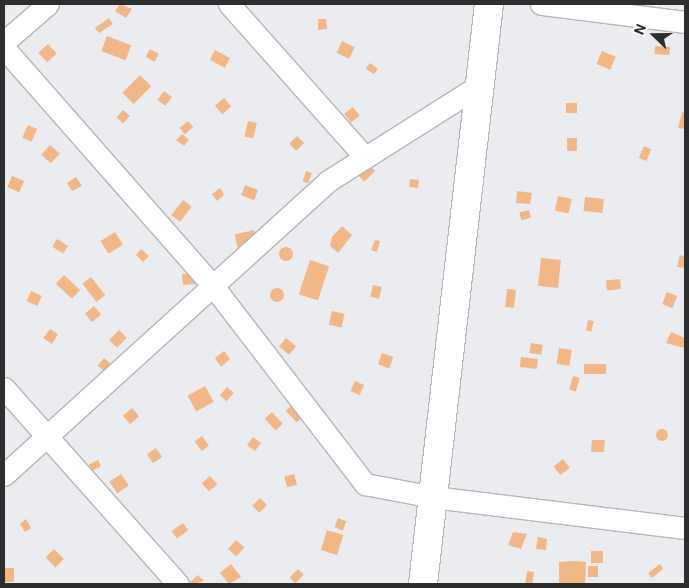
<!DOCTYPE html>
<style>
body{margin:0}
#map{position:relative;width:689px;height:588px;overflow:hidden;background:#eaecef;font-family:Roboto,sans-serif}
div>[style]{position:absolute}
.building>*{inset:0;background:#f2b787;transform-origin:0 0}
.round{border-radius:50%}
.roads{filter:drop-shadow(1px 0 #b4b6b8) drop-shadow(-1px 0 #b4b6b8) drop-shadow(0 1px #b4b6b8) drop-shadow(0 -1px #b4b6b8)}
.street>*{height:21px;margin:-10.5px;padding:0 10.5px;transform-origin:10.5px;border-radius:10.5px;background:#fff}
.secondary>*{height:28px;margin:-14px;padding:0 14px;transform-origin:14px;border-radius:14px;background:#fff}
span{translate:-50% -50%;white-space:nowrap;text-align:center;line-height:1.15;-webkit-text-stroke:4px #fff;paint-order:stroke}
.frame{position:absolute;inset:0;border:5px solid #2d2e2e;pointer-events:none}
.north{position:absolute;left:629px;top:10px;width:50px;height:50px;-webkit-text-stroke:4px #fff;paint-order:stroke;rotate:292deg;font-size:14px;font-weight:700;line-height:20px;text-align:center;color:#2d2e2e}
.north::after{content:'';display:block;margin:auto;width:18px;height:22px;background:#2d2e2e;clip-path:polygon(50% 0,100% 100%,50% 72%,0 100%)}
</style>
<div id="map">
<div class="building">
<i style="clip-path:polygon(120px 4px,132px 9px,126px 18px,115px 11px)"></i>
<i style="clip-path:polygon(109px 18px,113px 24px,99px 33px,95px 28px)"></i>
<i style="clip-path:polygon(318px 19px,326px 19px,327px 29px,318px 30px)"></i>
<i style="left:107px;top:36px;width:26px;height:16px;rotate:21deg"></i>
<i style="left:342px;top:41px;width:14px;height:13px;rotate:25deg"></i>
<i style="left:48px;top:44px;width:13px;height:13px;rotate:48deg"></i>
<i style="left:655px;top:46px;width:15px;height:8px;rotate:4deg"></i>
<i style="left:150px;top:49px;width:10px;height:9px;rotate:29deg"></i>
<i style="left:215px;top:50px;width:17px;height:11px;rotate:28deg"></i>
<i style="left:602px;top:51px;width:15px;height:14px;rotate:23deg"></i>
<i style="left:370px;top:63px;width:10px;height:7px;rotate:37deg"></i>
<i style="left:140px;top:75px;width:16px;height:25px;rotate:45deg"></i>
<i style="left:164px;top:91px;width:10px;height:11px;rotate:37deg"></i>
<i style="left:224px;top:98px;width:11px;height:12px;rotate:49deg"></i>
<i style="left:566px;top:103px;width:11px;height:10px"></i>
<i style="left:353px;top:107px;width:11px;height:11px;rotate:52deg"></i>
<i style="left:123px;top:110px;width:9px;height:10px;rotate:41deg"></i>
<i style="clip-path:polygon(682px 112px,685px 113px,685px 129px,678px 128px)"></i>
<i style="left:188px;top:121px;width:8px;height:11px;rotate:50deg"></i>
<i style="left:248px;top:121px;width:9px;height:16px;rotate:13deg"></i>
<i style="left:28px;top:125px;width:10px;height:14px;rotate:24deg"></i>
<i style="clip-path:polygon(182px 134px,189px 140px,184px 146px,176px 140px)"></i>
<i style="left:297px;top:136px;width:10px;height:11px;rotate:45deg"></i>
<i style="left:567px;top:138px;width:10px;height:13px"></i>
<i style="left:50px;top:145px;width:13px;height:13px;rotate:42deg"></i>
<i style="left:644px;top:146px;width:8px;height:13px;rotate:23deg"></i>
<i style="left:368px;top:164px;width:10px;height:15px;rotate:45deg"></i>
<i style="left:306px;top:171px;width:6px;height:11px;rotate:18deg"></i>
<i style="left:12px;top:176px;width:13px;height:12px;rotate:23deg"></i>
<i style="clip-path:polygon(76px 177px,82px 186px,72px 191px,67px 183px)"></i>
<i style="left:410px;top:179px;width:9px;height:8px;rotate:6deg"></i>
<i style="left:245px;top:185px;width:14px;height:11px;rotate:21deg"></i>
<i style="clip-path:polygon(220px 188px,224px 195px,217px 201px,212px 194px)"></i>
<i style="clip-path:polygon(517px 191px,532px 193px,530px 204px,516px 203px)"></i>
<i style="left:558px;top:196px;width:14px;height:15px;rotate:12deg"></i>
<i style="left:585px;top:197px;width:19px;height:14px;rotate:6deg"></i>
<i style="left:183px;top:200px;width:11px;height:19px;rotate:38deg"></i>
<i style="left:529px;top:210px;width:8px;height:10px;rotate:76deg"></i>
<i style="clip-path:polygon(342px 226px,352px 235px,338px 253px,330px 246px,332px 237px)"></i>
<i style="left:254px;top:230px;width:13px;height:20px;rotate:77deg"></i>
<i style="left:115px;top:232px;width:15px;height:17px;rotate:58deg"></i>
<i style="left:57px;top:239px;width:13px;height:9px;rotate:32deg"></i>
<i style="clip-path:polygon(375px 240px,380px 241px,377px 252px,371px 250px)"></i>
<i class="round" style="left:279px;top:247px;width:14px;height:14px"></i>
<i style="clip-path:polygon(141px 249px,149px 256px,143px 262px,136px 255px)"></i>
<i style="clip-path:polygon(680px 255px,685px 257px,685px 268px,677px 267px)"></i>
<i style="left:541px;top:258px;width:20px;height:28px;rotate:6deg"></i>
<i style="left:310px;top:260px;width:20px;height:36px;rotate:18deg"></i>
<i style="left:195px;top:273px;width:11px;height:13px;rotate:85deg"></i>
<i style="left:64px;top:275px;width:22px;height:12px;rotate:43deg"></i>
<i style="left:91px;top:277px;width:23px;height:11px;rotate:52deg"></i>
<i style="left:620px;top:279px;width:10px;height:14px;rotate:84deg"></i>
<i style="left:373px;top:285px;width:9px;height:12px;rotate:13deg"></i>
<i class="round" style="left:270px;top:288px;width:14px;height:14px"></i>
<i style="left:507px;top:289px;width:9px;height:18px;rotate:6deg"></i>
<i style="left:31px;top:291px;width:12px;height:11px;rotate:24deg"></i>
<i style="left:667px;top:292px;width:11px;height:13px;rotate:22deg"></i>
<i style="left:94px;top:306px;width:11px;height:12px;rotate:49deg"></i>
<i style="left:332px;top:311px;width:13px;height:14px;rotate:13deg"></i>
<i style="clip-path:polygon(588px 320px,594px 321px,591px 332px,586px 330px)"></i>
<i style="clip-path:polygon(50px 329px,58px 334px,52px 344px,43px 338px)"></i>
<i style="left:119px;top:330px;width:11px;height:14px;rotate:45deg"></i>
<i style="clip-path:polygon(671px 332px,685px 338px,684px 348px,666px 343px)"></i>
<i style="left:286px;top:338px;width:13px;height:11px;rotate:39deg"></i>
<i style="left:531px;top:343px;width:12px;height:10px;rotate:9deg"></i>
<i style="left:559px;top:348px;width:13px;height:16px;rotate:9deg"></i>
<i style="clip-path:polygon(224px 351px,230px 359px,221px 367px,215px 358px)"></i>
<i style="left:382px;top:353px;width:12px;height:12px;rotate:20deg"></i>
<i style="left:521px;top:357px;width:17px;height:10px;rotate:7deg"></i>
<i style="left:104px;top:358px;width:8px;height:10px;rotate:40deg"></i>
<i style="left:584px;top:364px;width:22px;height:10px"></i>
<i style="left:573px;top:376px;width:7px;height:14px;rotate:16deg"></i>
<i style="left:355px;top:381px;width:10px;height:11px;rotate:24deg"></i>
<i style="left:205px;top:386px;width:18px;height:20px;rotate:61deg"></i>
<i style="left:227px;top:387px;width:9px;height:11px;rotate:41deg"></i>
<i style="left:293px;top:404px;width:16px;height:10px;rotate:47deg"></i>
<i style="left:132px;top:408px;width:11px;height:12px;rotate:49deg"></i>
<i style="left:272px;top:412px;width:16px;height:10px;rotate:47deg"></i>
<i class="round" style="left:656px;top:429px;width:12px;height:12px"></i>
<i style="left:202px;top:436px;width:12px;height:9px;rotate:55deg"></i>
<i style="left:253px;top:437px;width:10px;height:10px;rotate:37deg"></i>
<i style="clip-path:polygon(592px 440px,605px 440px,604px 452px,591px 452px)"></i>
<i style="left:156px;top:448px;width:11px;height:11px;rotate:56deg"></i>
<i style="left:563px;top:459px;width:11px;height:12px;rotate:52deg"></i>
<i style="left:98px;top:460px;width:7px;height:10px;rotate:63deg"></i>
<i style="left:121px;top:474px;width:14px;height:14px;rotate:56deg"></i>
<i style="left:294px;top:474px;width:11px;height:10px;rotate:75deg"></i>
<i style="left:210px;top:476px;width:11px;height:11px;rotate:49deg"></i>
<i style="left:260px;top:498px;width:10px;height:11px;rotate:45deg"></i>
<i style="left:338px;top:518px;width:9px;height:10px;rotate:21deg"></i>
<i style="clip-path:polygon(26px 519px,31px 528px,25px 532px,20px 524px)"></i>
<i style="left:183px;top:523px;width:9px;height:14px;rotate:54deg"></i>
<i style="left:327px;top:530px;width:17px;height:21px;rotate:17deg"></i>
<i style="clip-path:polygon(513px 532px,527px 534px,521px 549px,508px 545px)"></i>
<i style="clip-path:polygon(538px 537px,547px 539px,546px 550px,536px 549px)"></i>
<i style="left:236px;top:540px;width:11px;height:12px;rotate:41deg"></i>
<i style="left:54px;top:549px;width:14px;height:12px;rotate:45deg"></i>
<i style="left:591px;top:551px;width:12px;height:12px"></i>
<i style="clip-path:polygon(573px 561px,586px 562px,585px 584px,559px 584px,559px 562px)"></i>
<i style="clip-path:polygon(231px 564px,241px 577px,229px 584px,220px 573px)"></i>
<i style="clip-path:polygon(660px 564px,663px 569px,652px 578px,648px 573px)"></i>
<i style="left:588px;top:566px;width:10px;height:11px"></i>
<i style="left:14px;top:568px;width:14px;height:10px;rotate:90deg"></i>
<i style="left:298px;top:569px;width:8px;height:12px;rotate:45deg"></i>
<i style="left:527px;top:571px;width:7px;height:13px;rotate:8deg"></i>
<i style="clip-path:polygon(198px 575px,204px 581px,192px 584px,190px 582px)"></i>
</div>
<div class="roads">
<div class="street">
<i style="left:229px;top:4px;width:205px;rotate:48.4deg"></i>
<i style="left:541px;top:4px;width:145px;rotate:7.1deg"></i>
<i style="left:4px;top:42px;width:58px;rotate:-40.8deg"></i>
<i style="left:4px;top:48px;width:317px;rotate:48.7deg"></i>
<i style="left:213px;top:286px;width:250px;rotate:52.5deg"></i>
<i style="left:365px;top:484px;width:69px;rotate:10.8deg"></i>
<i style="left:433px;top:497px;width:254px;rotate:7deg"></i>
<i style="left:4px;top:388px;width:262px;rotate:48.4deg"></i>
<i style="left:4px;top:475px;width:438px;rotate:-42.2deg"></i>
<i style="left:328px;top:181px;width:180px;rotate:-32.3deg"></i>
</div>
<div class="secondary">
<i style="left:423px;top:584px;width:584px;rotate:-83.51deg"></i>
</div>
</div>
<div class="frame"></div>
<div class="north">N</div>
</div>
